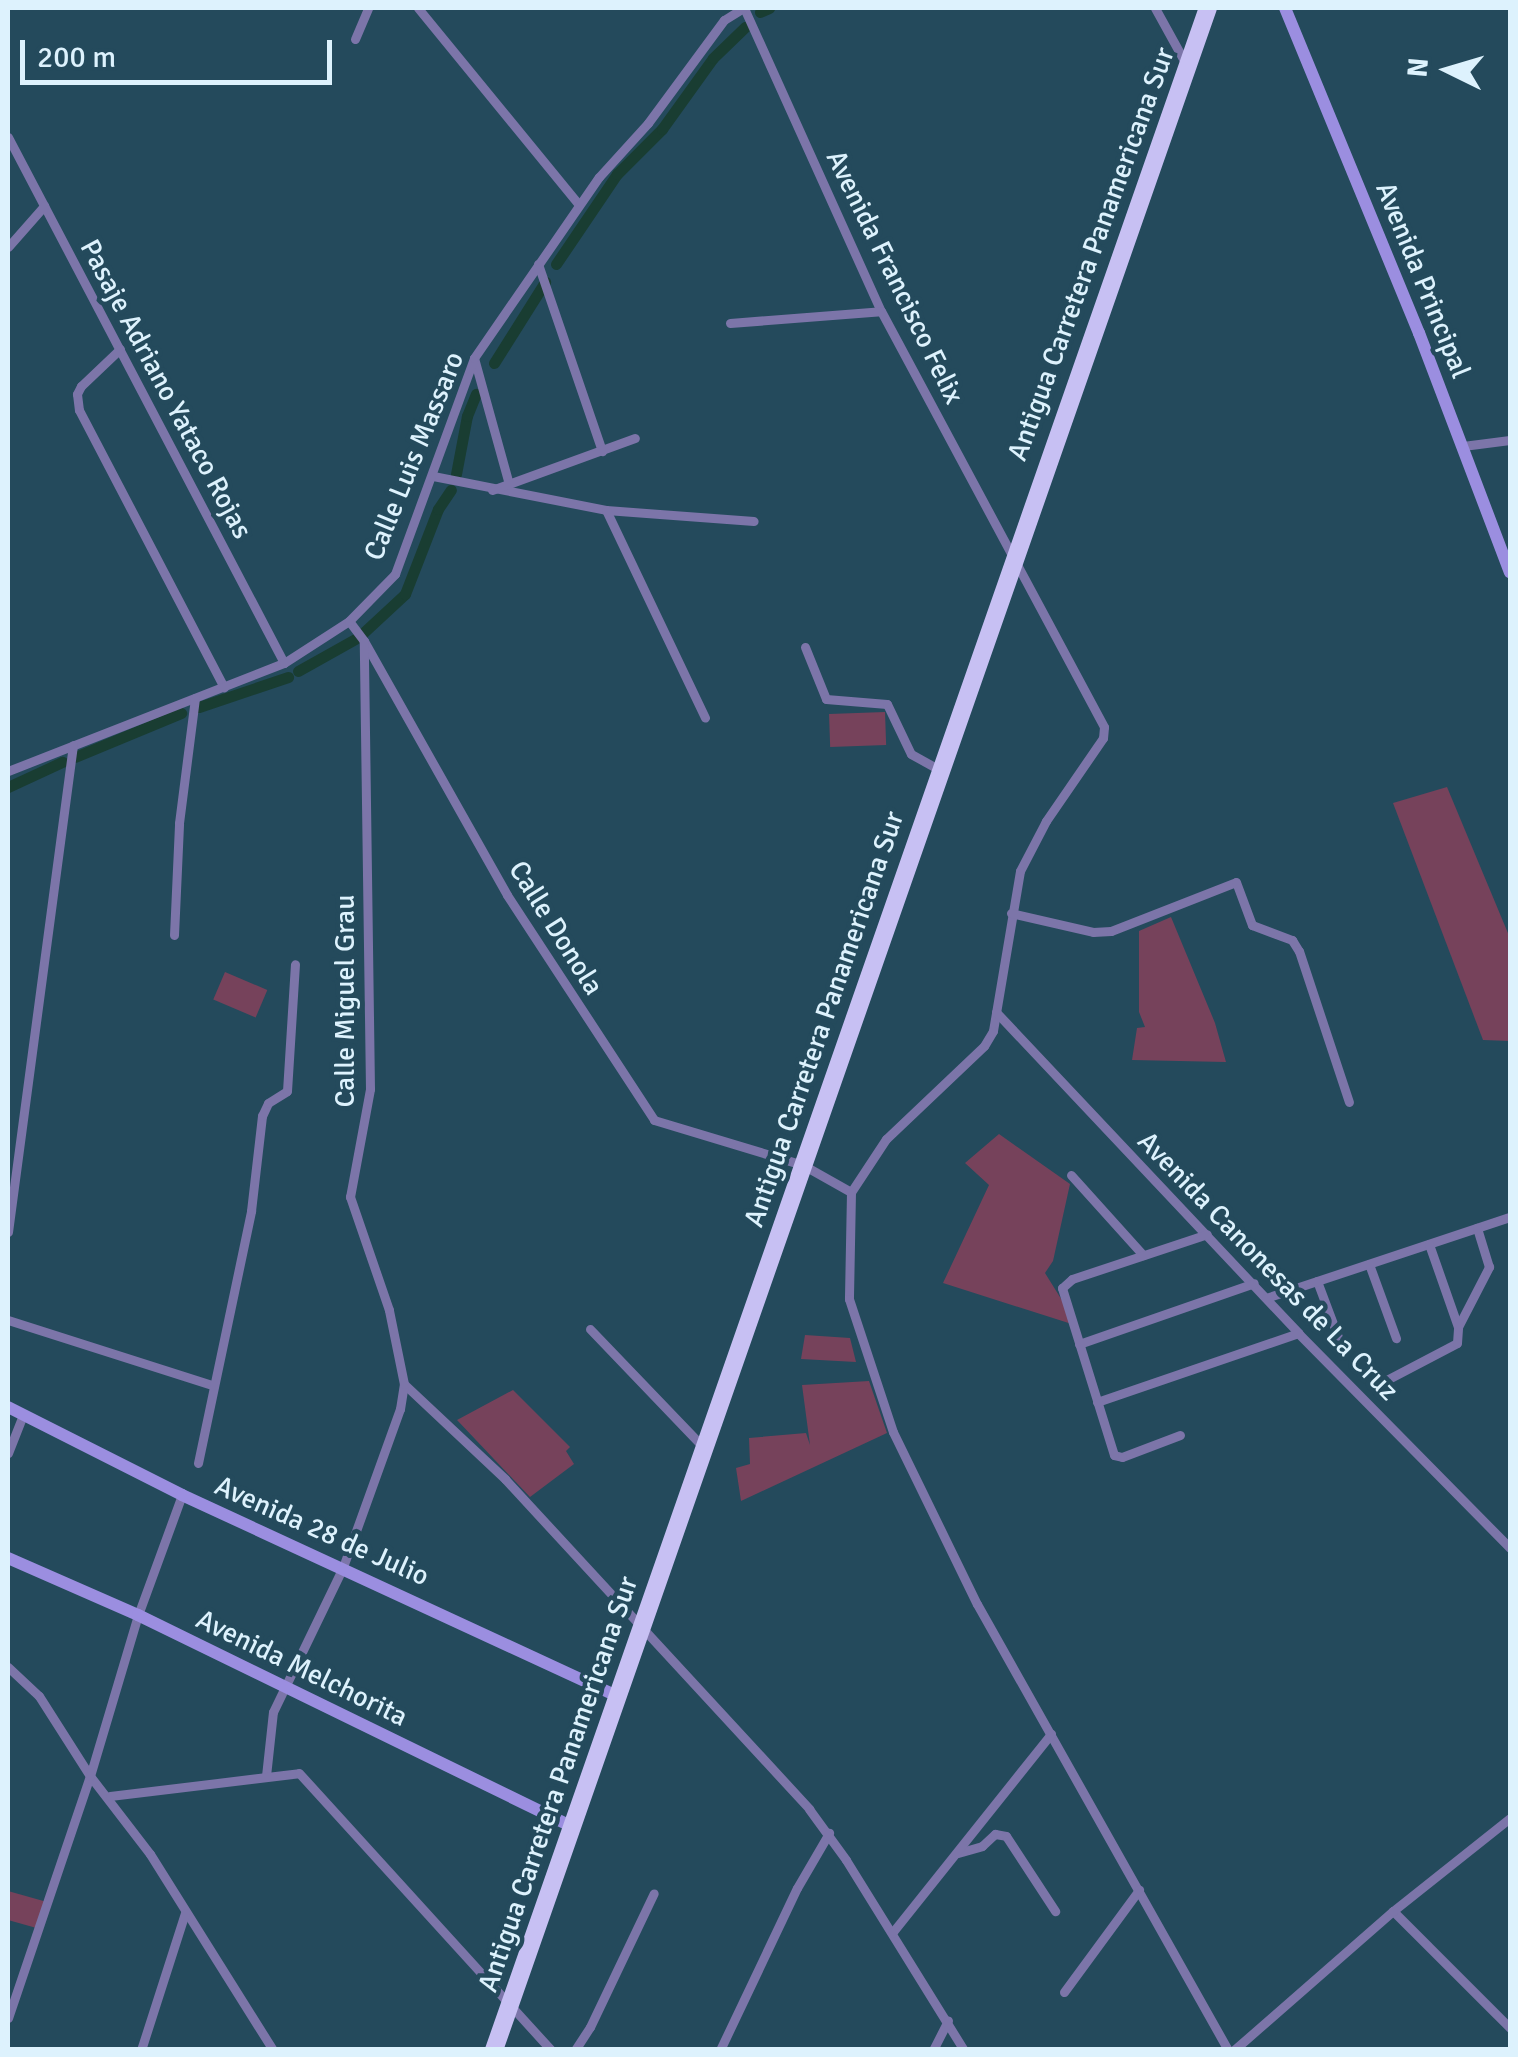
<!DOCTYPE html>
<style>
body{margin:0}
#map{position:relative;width:1518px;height:2057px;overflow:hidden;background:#244a5c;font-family:Signika,sans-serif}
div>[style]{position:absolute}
.green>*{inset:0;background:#76425b;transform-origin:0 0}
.canal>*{height:11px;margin:-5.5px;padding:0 5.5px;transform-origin:5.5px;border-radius:5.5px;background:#193d32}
.street>*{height:9px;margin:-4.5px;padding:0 4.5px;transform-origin:4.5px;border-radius:4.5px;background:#7c75a9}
.secondary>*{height:12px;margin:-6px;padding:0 6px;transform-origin:6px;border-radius:6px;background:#9b8ee0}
.highway>*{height:18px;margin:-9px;padding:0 9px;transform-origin:9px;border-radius:9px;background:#c7c0f3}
span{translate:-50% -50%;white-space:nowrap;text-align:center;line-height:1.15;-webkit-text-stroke:9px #244a5c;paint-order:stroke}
.street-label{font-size:28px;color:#ddf2fd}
.frame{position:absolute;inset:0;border:10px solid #ddf2fd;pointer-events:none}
.north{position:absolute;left:1398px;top:20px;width:100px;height:100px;-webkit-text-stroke:8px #244a5c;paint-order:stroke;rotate:275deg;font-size:28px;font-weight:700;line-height:40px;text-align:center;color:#ddf2fd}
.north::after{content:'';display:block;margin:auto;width:35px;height:45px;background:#ddf2fd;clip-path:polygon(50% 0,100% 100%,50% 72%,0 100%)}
.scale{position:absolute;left:20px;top:40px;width:312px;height:45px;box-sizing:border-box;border:5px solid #ddf2fd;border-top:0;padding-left:12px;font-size:30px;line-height:35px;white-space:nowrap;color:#ddf2fd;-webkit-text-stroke:8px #244a5c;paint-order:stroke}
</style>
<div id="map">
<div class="green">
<i style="left:885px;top:712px;width:33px;height:56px;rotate:88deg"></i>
<i style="clip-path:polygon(1447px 787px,1510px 938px,1510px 1041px,1483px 1040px,1393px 803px)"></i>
<i style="clip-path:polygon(1171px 917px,1215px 1023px,1226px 1062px,1132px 1060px,1137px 1028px,1145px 1027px,1139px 1012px,1139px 931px)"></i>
<i style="left:225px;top:972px;width:46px;height:30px;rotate:23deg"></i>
<i style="clip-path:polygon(999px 1134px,1070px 1184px,1053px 1261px,1045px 1273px,1078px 1326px,943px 1283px,989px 1185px,965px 1163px)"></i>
<i style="clip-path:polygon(805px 1335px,850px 1338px,856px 1362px,801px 1359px)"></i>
<i style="clip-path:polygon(869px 1381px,887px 1433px,741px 1501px,736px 1468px,750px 1464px,749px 1438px,806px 1433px,810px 1445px,802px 1385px)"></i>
<i style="clip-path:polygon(513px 1390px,570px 1447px,566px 1451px,574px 1464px,530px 1497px,457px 1420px)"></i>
<i style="clip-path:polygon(8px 1891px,47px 1902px,40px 1929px,8px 1920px)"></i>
</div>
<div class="canal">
<i style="left:760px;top:12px;width:10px;rotate:-24deg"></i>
<i style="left:556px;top:264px;width:109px;rotate:-55.9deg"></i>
<i style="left:617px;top:174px;width:64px;rotate:-45deg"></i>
<i style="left:662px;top:129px;width:87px;rotate:-54.3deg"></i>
<i style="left:713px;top:58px;width:45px;rotate:-44.1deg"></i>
<i style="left:494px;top:363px;width:96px;rotate:-57.8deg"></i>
<i style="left:456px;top:474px;width:59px;rotate:-79.3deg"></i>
<i style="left:467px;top:416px;width:24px;rotate:-68deg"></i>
<i style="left:363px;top:633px;width:57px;rotate:-42.9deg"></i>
<i style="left:405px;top:594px;width:91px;rotate:-68.8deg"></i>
<i style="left:438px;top:509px;width:23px;rotate:-56deg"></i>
<i style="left:298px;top:671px;width:65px;rotate:-29.3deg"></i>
<i style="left:199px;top:707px;width:94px;rotate:-18.6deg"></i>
<i style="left:75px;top:757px;width:115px;rotate:-22.5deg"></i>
<i style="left:8px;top:787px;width:60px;rotate:-24.8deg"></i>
</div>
<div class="street">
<i style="left:418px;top:8px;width:254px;rotate:50.7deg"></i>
<i style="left:744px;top:8px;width:333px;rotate:65.7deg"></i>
<i style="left:881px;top:311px;width:472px;rotate:61.8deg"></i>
<i style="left:1104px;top:727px;width:11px;rotate:95deg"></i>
<i style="left:1103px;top:738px;width:101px;rotate:124.5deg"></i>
<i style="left:1046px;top:821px;width:56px;rotate:117.5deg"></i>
<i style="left:1020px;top:871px;width:162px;rotate:99.6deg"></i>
<i style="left:993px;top:1031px;width:17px;rotate:121deg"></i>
<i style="left:984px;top:1046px;width:135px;rotate:136.5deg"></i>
<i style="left:886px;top:1139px;width:64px;rotate:123.4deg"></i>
<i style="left:1155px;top:8px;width:66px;rotate:61.1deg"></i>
<i style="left:355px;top:39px;width:34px;rotate:-67deg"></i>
<i style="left:8px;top:137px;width:594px;rotate:62.31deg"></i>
<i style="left:8px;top:247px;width:55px;rotate:-48.7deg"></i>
<i style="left:538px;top:264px;width:198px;rotate:71.1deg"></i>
<i style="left:730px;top:323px;width:151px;rotate:-4.5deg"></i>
<i style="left:120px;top:349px;width:54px;rotate:136.5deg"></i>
<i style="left:81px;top:386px;width:9px;rotate:117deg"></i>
<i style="left:77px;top:394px;width:16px;rotate:83deg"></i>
<i style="left:79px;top:410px;width:313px;rotate:62.4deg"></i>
<i style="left:474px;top:358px;width:128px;rotate:74.5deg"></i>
<i style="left:1463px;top:446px;width:47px;rotate:-7.3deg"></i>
<i style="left:433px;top:476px;width:176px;rotate:11.1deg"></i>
<i style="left:606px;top:510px;width:148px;rotate:4.3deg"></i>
<i style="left:492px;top:490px;width:152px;rotate:-20deg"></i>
<i style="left:606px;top:510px;width:230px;rotate:64.5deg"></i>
<i style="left:349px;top:621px;width:25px;rotate:53deg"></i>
<i style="left:364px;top:641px;width:291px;rotate:60.6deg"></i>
<i style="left:507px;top:895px;width:269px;rotate:56.8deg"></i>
<i style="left:654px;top:1120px;width:156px;rotate:16.8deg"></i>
<i style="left:803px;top:1165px;width:55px;rotate:29.4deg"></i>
<i style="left:805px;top:647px;width:56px;rotate:68deg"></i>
<i style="left:826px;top:699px;width:61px;rotate:4.7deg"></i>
<i style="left:887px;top:704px;width:55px;rotate:64.4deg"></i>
<i style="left:911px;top:754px;width:33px;rotate:29deg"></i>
<i style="left:8px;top:771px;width:296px;rotate:-21.4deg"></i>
<i style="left:284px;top:663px;width:77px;rotate:-32.9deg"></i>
<i style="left:349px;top:621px;width:66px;rotate:-45.6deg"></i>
<i style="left:395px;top:574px;width:230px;rotate:-69.9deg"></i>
<i style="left:474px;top:358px;width:220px;rotate:-55.4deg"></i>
<i style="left:599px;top:177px;width:73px;rotate:-47.8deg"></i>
<i style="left:648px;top:123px;width:128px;rotate:-53.6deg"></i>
<i style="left:724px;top:20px;width:22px;rotate:-32deg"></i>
<i style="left:1011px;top:913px;width:84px;rotate:13deg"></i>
<i style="left:1093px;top:932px;width:18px;rotate:-3deg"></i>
<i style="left:1111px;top:931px;width:134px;rotate:-21.4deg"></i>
<i style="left:1236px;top:882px;width:46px;rotate:69.6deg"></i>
<i style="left:1252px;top:925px;width:43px;rotate:20.6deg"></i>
<i style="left:1292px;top:940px;width:13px;rotate:58deg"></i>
<i style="left:1299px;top:951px;width:159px;rotate:71.7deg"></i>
<i style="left:174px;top:935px;width:112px;rotate:-87.4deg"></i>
<i style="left:179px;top:823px;width:126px;rotate:-82.7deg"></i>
<i style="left:996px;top:1012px;width:441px;rotate:46.7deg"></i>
<i style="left:1298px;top:1333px;width:302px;rotate:45.4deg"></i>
<i style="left:1071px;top:1175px;width:108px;rotate:48deg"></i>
<i style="left:851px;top:1192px;width:107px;rotate:91.1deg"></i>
<i style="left:849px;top:1299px;width:140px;rotate:71.7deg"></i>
<i style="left:893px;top:1432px;width:191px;rotate:64deg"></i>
<i style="left:977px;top:1604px;width:512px;rotate:60.63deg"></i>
<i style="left:8px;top:1232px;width:491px;rotate:-82.4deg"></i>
<i style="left:1369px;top:1264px;width:79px;rotate:70deg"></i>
<i style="left:1317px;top:1281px;width:77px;rotate:69.4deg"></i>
<i style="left:1266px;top:1298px;width:257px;rotate:-18.4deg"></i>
<i style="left:8px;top:1320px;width:214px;rotate:17.7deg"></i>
<i style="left:1458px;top:1327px;width:68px;rotate:-62.7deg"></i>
<i style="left:1489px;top:1267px;width:41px;rotate:-107.1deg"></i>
<i style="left:590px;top:1329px;width:165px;rotate:46.2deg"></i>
<i style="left:1079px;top:1344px;width:185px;rotate:-19.2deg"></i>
<i style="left:404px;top:1384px;width:139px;rotate:43.2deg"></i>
<i style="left:505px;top:1479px;width:449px;rotate:47.3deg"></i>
<i style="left:809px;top:1809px;width:63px;rotate:54deg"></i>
<i style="left:846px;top:1860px;width:224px;rotate:58.2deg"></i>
<i style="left:1377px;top:1385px;width:90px;rotate:-27.7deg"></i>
<i style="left:1457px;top:1343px;width:16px;rotate:-86deg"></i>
<i style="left:1458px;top:1327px;width:88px;rotate:-109.3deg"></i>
<i style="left:1097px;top:1402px;width:213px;rotate:-18.9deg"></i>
<i style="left:1180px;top:1435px;width:62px;rotate:159.2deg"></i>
<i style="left:1122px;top:1457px;width:8px;rotate:-166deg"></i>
<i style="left:1114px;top:1455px;width:175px;rotate:-107.3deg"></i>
<i style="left:1062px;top:1288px;width:13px;rotate:-42deg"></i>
<i style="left:1072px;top:1279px;width:142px;rotate:-18.4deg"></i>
<i style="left:8px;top:1453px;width:41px;rotate:-68.5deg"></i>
<i style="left:198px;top:1463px;width:258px;rotate:-78.1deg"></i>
<i style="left:251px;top:1211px;width:96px;rotate:-83.4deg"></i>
<i style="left:262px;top:1116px;width:14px;rotate:-65deg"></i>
<i style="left:268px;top:1103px;width:22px;rotate:-32deg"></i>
<i style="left:287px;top:1091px;width:127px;rotate:-86.4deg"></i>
<i style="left:8px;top:1667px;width:42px;rotate:43.1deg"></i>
<i style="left:39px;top:1696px;width:95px;rotate:57.5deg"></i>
<i style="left:90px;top:1776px;width:98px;rotate:52.4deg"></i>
<i style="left:150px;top:1854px;width:231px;rotate:57.9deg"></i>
<i style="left:266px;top:1776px;width:64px;rotate:-83.8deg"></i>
<i style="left:273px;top:1712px;width:161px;rotate:-64.2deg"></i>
<i style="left:343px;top:1567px;width:168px;rotate:-70.2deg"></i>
<i style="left:400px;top:1409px;width:25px;rotate:-81deg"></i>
<i style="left:404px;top:1384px;width:76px;rotate:-101.5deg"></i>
<i style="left:389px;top:1310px;width:120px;rotate:-109deg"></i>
<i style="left:350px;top:1197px;width:110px;rotate:-79.5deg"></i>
<i style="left:370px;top:1089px;width:448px;rotate:-90.8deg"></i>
<i style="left:110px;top:1796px;width:190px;rotate:-6.9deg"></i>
<i style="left:299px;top:1773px;width:374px;rotate:47.7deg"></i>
<i style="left:958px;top:1853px;width:25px;rotate:-16deg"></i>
<i style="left:982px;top:1846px;width:18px;rotate:-43deg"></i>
<i style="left:995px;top:1834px;width:11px;rotate:10deg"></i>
<i style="left:1006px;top:1836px;width:90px;rotate:56.8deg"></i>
<i style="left:1393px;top:1911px;width:165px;rotate:45deg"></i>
<i style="left:892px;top:1933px;width:255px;rotate:-51.4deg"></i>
<i style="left:1064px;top:1992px;width:127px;rotate:-53.7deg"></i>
<i style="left:8px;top:2018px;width:256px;rotate:-71.3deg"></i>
<i style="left:90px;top:1776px;width:168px;rotate:-73.4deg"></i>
<i style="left:138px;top:1615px;width:128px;rotate:-69.9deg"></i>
<i style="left:141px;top:2050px;width:144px;rotate:-72.2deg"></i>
<i style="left:575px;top:2050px;width:27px;rotate:-57deg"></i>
<i style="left:590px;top:2027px;width:148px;rotate:-64.5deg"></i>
<i style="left:720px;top:2050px;width:179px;rotate:-64.6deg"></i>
<i style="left:797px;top:1888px;width:64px;rotate:-59.8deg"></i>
<i style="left:933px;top:2050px;width:33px;rotate:-63deg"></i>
<i style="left:1234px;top:2050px;width:211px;rotate:-41.2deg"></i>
<i style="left:1393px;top:1911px;width:149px;rotate:-38.5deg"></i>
</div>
<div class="secondary">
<i style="left:1285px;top:8px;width:352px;rotate:67.6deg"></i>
<i style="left:1419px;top:333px;width:256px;rotate:69.2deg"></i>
<i style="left:8px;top:1407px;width:195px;rotate:26.8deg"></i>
<i style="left:182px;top:1495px;width:480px;rotate:24.8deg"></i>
<i style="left:8px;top:1558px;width:142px;rotate:23.7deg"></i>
<i style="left:138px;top:1615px;width:484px;rotate:26deg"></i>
</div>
<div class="highway">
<i style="left:494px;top:2050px;width:2163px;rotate:-70.73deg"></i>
</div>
<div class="street-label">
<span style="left:1091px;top:254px;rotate:-70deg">Antigua Carretera Panamericana Sur</span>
<span style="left:895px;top:277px;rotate:64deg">Avenida Francisco Felix</span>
<span style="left:1423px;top:280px;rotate:68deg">Avenida Principal</span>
<span style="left:166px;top:389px;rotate:62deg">Pasaje Adriano Yataco Rojas</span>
<span style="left:414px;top:456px;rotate:-68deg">Calle Luis Massaro</span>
<span style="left:556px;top:928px;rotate:58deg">Calle Donola</span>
<span style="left:345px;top:1001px;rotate:-90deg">Calle Miguel Grau</span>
<span style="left:824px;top:1019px;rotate:-71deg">Antigua Carretera Panamericana Sur</span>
<span style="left:1268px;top:1266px;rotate:46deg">Avenida Canonesas de La Cruz</span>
<span style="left:322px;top:1531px;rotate:24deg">Avenida 28 de Julio</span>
<span style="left:302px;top:1668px;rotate:26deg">Avenida Melchorita</span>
<span style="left:558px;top:1784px;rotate:-71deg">Antigua Carretera Panamericana Sur</span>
</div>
<div class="frame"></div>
<div class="north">N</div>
<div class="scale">200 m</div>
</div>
